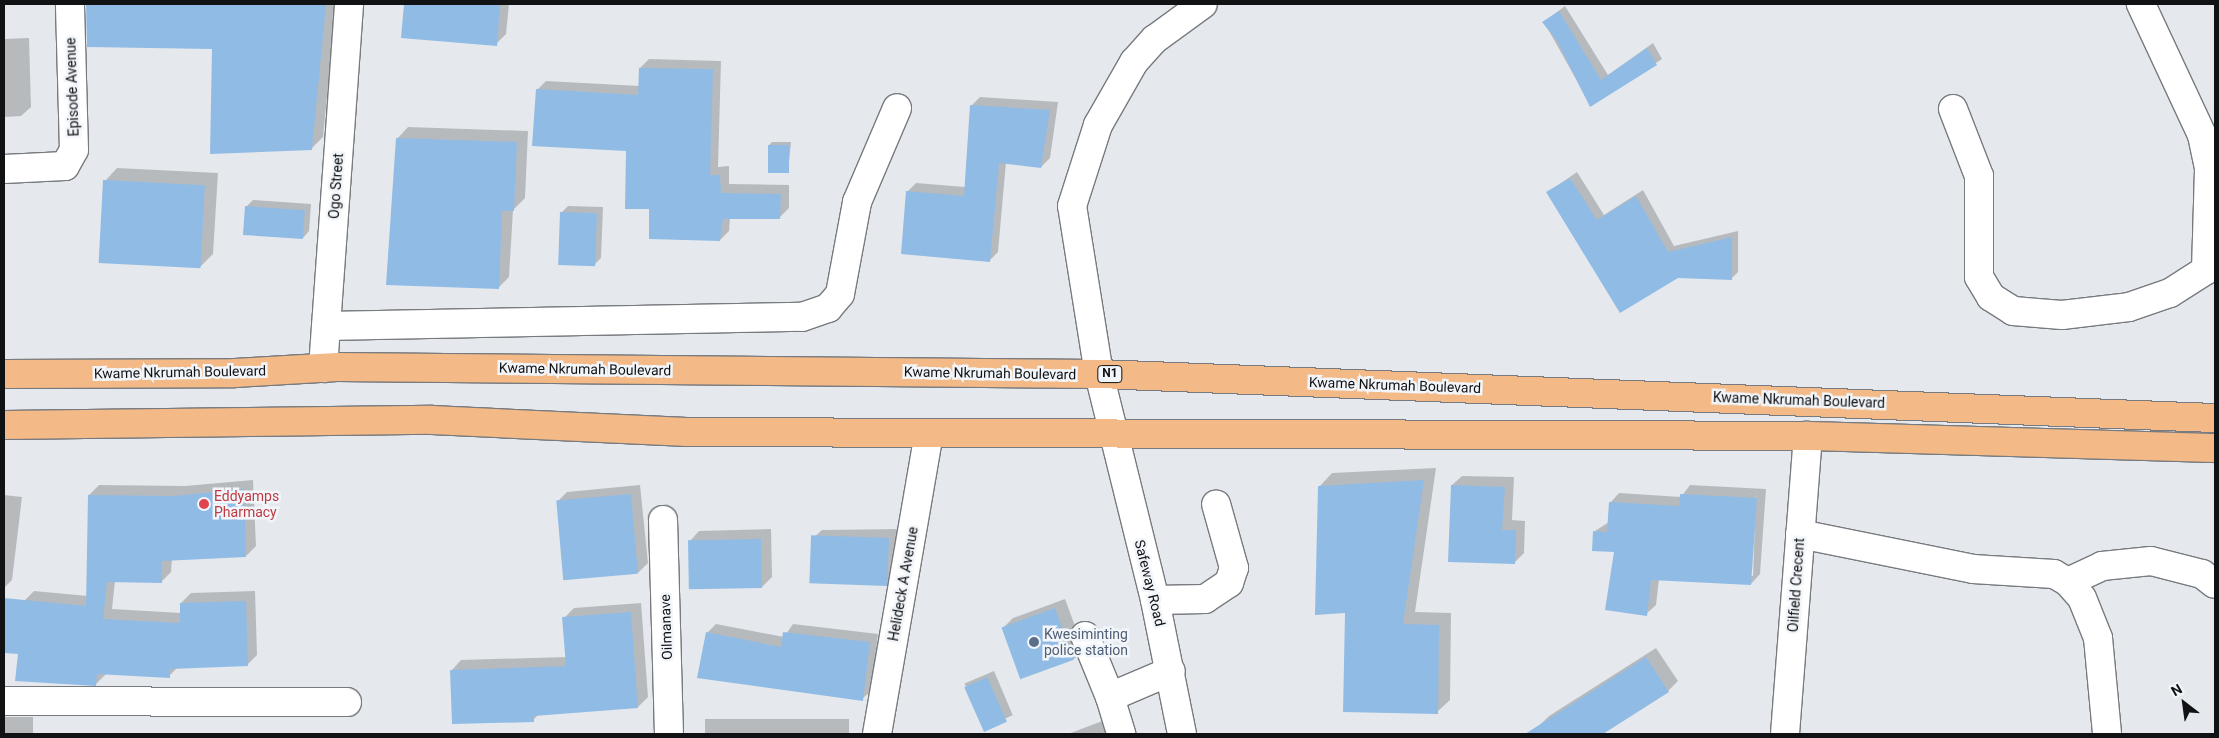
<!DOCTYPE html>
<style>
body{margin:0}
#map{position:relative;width:2219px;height:738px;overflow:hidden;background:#e5e9ed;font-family:Roboto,sans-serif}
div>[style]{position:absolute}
.shadow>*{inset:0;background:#0003;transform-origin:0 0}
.building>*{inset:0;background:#90bbe5;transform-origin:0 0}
.roads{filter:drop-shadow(1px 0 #777a7e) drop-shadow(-1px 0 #777a7e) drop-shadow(0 1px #777a7e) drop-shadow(0 -1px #777a7e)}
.minor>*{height:28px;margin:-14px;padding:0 14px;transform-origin:14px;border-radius:14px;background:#fff}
.highway>*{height:28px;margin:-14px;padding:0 14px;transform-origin:14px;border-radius:14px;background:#f3b986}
.dots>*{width:14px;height:14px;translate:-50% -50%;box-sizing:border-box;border:2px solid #f2f6fa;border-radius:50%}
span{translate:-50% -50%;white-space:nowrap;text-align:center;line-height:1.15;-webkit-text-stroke:5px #f2f6fa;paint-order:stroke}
.shield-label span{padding:1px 4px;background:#f2f6fa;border:1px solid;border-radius:4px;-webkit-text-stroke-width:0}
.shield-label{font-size:12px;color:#111213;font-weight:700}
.street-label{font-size:14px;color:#111213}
.health-label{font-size:14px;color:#be3a42}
.left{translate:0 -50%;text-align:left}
.service-label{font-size:14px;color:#4e5e75}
.frame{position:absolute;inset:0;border:5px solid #111213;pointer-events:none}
.north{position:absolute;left:2159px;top:678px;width:50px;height:50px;-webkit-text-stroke:4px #f2f6fa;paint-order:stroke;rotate:330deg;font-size:14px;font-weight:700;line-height:20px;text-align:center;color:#111213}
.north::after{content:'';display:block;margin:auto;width:18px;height:22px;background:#111213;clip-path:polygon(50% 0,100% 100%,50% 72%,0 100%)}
</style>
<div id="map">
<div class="shadow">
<i style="clip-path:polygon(87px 4px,198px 4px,197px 36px,88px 46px)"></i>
<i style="clip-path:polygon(224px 4px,336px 4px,323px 137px,311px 149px,211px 153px)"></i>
<i style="clip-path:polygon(405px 4px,509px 4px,506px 34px,496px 44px,403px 37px)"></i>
<i style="clip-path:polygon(1565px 6px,1608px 75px,1653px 43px,1662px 59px,1591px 106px,1544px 22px)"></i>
<i style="clip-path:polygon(29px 38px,31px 107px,21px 116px,4px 117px,4px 39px)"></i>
<i style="clip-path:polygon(649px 59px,721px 61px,718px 167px,729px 166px,729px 184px,789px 185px,789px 208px,780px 217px,730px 217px,729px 231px,720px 240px,650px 207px,628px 150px,537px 90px,546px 81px,640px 86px,640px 68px)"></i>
<i style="clip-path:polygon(980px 97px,1058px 102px,1050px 158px,1041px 167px,1006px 162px,998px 252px,989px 261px,907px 192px,916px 183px,965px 187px,971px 106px)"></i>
<i style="clip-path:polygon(408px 127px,528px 131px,525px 198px,513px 210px,509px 277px,498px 288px,397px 139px)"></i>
<i style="clip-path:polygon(772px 142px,791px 142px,788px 172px,769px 145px)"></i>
<i style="clip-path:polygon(117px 168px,218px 173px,213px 254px,200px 267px,105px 181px)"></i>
<i style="clip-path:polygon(1577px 172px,1604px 215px,1643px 190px,1674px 246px,1738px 231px,1738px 272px,1732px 278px,1677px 277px,1548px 192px)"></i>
<i style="clip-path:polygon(253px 200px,311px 204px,309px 231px,303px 238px,246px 207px)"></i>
<i style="clip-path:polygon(568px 206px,603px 207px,601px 258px,595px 264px,561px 213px)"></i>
<i style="clip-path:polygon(1436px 468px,1415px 612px,1451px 613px,1450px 700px,1437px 712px,1346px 612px,1320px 486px,1332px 473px)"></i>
<i style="clip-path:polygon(1462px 476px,1514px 477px,1512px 520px,1525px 521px,1524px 553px,1514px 563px,1452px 485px)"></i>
<i style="clip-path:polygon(253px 480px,256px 546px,246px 556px,172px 559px,171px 572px,161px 582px,115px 581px,112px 609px,181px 613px,181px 603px,191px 593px,255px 591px,257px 655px,247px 665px,178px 667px,169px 676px,106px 674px,96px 684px,24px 601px,34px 591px,88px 596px,89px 495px,99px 485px,185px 486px)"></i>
<i style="clip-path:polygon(640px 485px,648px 563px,638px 573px,557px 502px,567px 492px)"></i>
<i style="clip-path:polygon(evenodd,1690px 485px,1766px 489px,1760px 574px,1751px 584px,1659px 579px,1656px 605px,1646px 614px,1615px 551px,1595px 531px,1609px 522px,1610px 503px,1619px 493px,1681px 497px,1690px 485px,1756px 492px,1753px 576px,1750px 576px,1756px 492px)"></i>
<i style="clip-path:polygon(4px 495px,22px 497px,12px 580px,4px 588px)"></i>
<i style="clip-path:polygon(771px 529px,772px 577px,762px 587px,690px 541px,699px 531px)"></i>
<i style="clip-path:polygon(899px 529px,896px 575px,886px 585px,812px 539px,822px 530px)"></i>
<i style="clip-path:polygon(1065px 599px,1084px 650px,1074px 659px,1003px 628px,1013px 618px)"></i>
<i style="clip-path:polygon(641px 603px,648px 697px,638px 707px,539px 714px,533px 720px,452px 670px,461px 660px,567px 657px,564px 618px,574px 608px)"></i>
<i style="clip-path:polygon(716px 624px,784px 637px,793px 624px,878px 634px,871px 691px,862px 699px,707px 633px)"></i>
<i style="clip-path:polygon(1656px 648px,1678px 681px,1668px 691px,1600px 734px,1544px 734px,1539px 726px,1549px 716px)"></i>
<i style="left:994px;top:671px;width:48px;height:32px;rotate:67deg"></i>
<i style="left:4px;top:717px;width:29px;height:17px"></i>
<i style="left:705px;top:719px;width:144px;height:18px"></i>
<i style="clip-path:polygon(1105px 720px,1110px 734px,1068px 734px)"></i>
</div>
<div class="building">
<i style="clip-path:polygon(86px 4px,326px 4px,312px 150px,210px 154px,212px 49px,87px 47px)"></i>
<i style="clip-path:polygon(404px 4px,500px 4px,497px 46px,401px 38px)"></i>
<i style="clip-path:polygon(1559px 11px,1601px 80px,1647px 48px,1657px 65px,1590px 107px,1557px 41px,1542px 22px)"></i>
<i style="clip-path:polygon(639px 68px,713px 69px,710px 175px,720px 175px,721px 193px,781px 194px,780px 219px,723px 219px,720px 241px,649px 239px,649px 209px,625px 209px,626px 151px,532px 146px,536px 89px,638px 95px)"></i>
<i style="clip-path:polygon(970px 105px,1050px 110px,1041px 168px,999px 163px,990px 262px,901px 254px,906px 191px,964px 196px)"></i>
<i style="clip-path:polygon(396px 138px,517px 142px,514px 211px,502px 211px,499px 289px,386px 285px)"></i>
<i style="left:768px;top:145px;width:21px;height:28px"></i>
<i style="clip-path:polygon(1570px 178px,1597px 220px,1636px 196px,1668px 252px,1732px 237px,1732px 280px,1678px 278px,1620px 313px,1546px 192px)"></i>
<i style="left:103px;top:180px;width:102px;height:83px;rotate:3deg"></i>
<i style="left:245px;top:206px;width:60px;height:29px;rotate:4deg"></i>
<i style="left:560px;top:212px;width:37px;height:53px;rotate:2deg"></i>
<i style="clip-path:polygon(1424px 480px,1403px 624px,1439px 625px,1438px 714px,1343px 712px,1345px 613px,1315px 615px,1318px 486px)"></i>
<i style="clip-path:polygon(1451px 485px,1505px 487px,1502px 530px,1516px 530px,1515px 564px,1448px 562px)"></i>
<i style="clip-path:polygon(244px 489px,246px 557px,162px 561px,162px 583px,107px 582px,103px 619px,180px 623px,180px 603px,246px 601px,248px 666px,170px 669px,170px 678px,97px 674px,96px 686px,15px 681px,18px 654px,4px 653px,4px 598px,86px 606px,88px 495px,174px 496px)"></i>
<i style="left:631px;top:494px;width:80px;height:75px;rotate:85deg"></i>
<i style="clip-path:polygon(1680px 494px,1757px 498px,1751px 585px,1651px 580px,1647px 616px,1605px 610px,1614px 552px,1592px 551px,1593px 531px,1607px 532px,1609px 502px,1679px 506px)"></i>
<i style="left:889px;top:538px;width:48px;height:78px;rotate:92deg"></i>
<i style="left:761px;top:539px;width:49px;height:73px;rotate:89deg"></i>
<i style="left:1055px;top:608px;width:55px;height:57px;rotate:70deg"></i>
<i style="clip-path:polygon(631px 612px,638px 708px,534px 716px,534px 722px,452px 724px,450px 670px,566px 666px,562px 617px)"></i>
<i style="clip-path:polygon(706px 632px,781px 647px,783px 632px,870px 642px,863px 701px,697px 678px)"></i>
<i style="clip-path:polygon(1646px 657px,1669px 692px,1603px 734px,1525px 734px)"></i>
<i style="left:987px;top:677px;width:49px;height:25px;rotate:66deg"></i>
</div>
<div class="roads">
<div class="minor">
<i style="left:1953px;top:109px;width:72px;rotate:68.8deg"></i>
<i style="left:1979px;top:176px;width:101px;rotate:90deg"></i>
<i style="left:1979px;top:277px;width:23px;rotate:59deg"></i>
<i style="left:1991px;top:297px;width:26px;rotate:32deg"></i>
<i style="left:2013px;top:311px;width:49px;rotate:4.7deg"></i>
<i style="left:2062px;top:315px;width:67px;rotate:-6.8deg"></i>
<i style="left:2129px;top:307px;width:43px;rotate:-18.9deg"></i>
<i style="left:2170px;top:293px;width:43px;rotate:-32.6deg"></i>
<i style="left:2206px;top:270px;width:102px;rotate:-88.3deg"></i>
<i style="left:2209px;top:168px;width:34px;rotate:-102deg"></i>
<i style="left:2202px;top:135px;width:145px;rotate:-115deg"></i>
<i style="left:4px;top:169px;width:61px;rotate:-2.8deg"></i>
<i style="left:65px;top:166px;width:18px;rotate:-61deg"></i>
<i style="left:74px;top:150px;width:146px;rotate:-91.6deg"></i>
<i style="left:326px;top:326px;width:476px;rotate:-1.1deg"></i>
<i style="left:802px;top:317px;width:28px;rotate:-19deg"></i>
<i style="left:828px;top:308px;width:18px;rotate:-49deg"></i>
<i style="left:840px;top:294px;width:94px;rotate:-79.5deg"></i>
<i style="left:857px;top:202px;width:102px;rotate:-66.9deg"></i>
<i style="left:323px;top:368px;width:365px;rotate:-85.9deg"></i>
<i style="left:663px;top:520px;width:214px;rotate:88.4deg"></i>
<i style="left:1800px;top:534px;width:177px;rotate:11.4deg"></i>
<i style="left:1973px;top:569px;width:81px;rotate:3.5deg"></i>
<i style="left:2054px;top:574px;width:16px;rotate:30deg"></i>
<i style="left:2068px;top:582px;width:21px;rotate:49deg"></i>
<i style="left:2082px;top:598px;width:43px;rotate:68.2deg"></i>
<i style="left:2098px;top:638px;width:96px;rotate:84.6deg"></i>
<i style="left:2068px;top:582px;width:38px;rotate:-25deg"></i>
<i style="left:2102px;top:566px;width:49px;rotate:-5.8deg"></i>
<i style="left:2151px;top:561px;width:53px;rotate:14.3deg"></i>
<i style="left:2202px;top:574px;width:16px;rotate:38deg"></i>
<i style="left:1155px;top:600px;width:50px;rotate:-1.1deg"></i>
<i style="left:1205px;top:599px;width:29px;rotate:-34deg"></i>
<i style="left:1229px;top:583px;width:16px;rotate:-72deg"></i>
<i style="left:1234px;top:568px;width:66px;rotate:-105.7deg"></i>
<i style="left:1085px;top:636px;width:66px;rotate:67.7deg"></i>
<i style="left:1110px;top:697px;width:66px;rotate:-23.1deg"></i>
<i style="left:1110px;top:697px;width:39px;rotate:73deg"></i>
<i style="left:4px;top:701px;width:343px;rotate:0.2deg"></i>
<i style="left:877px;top:734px;width:304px;rotate:-80.2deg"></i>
<i style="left:1182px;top:734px;width:137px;rotate:-101.4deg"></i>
<i style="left:1155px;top:600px;width:233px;rotate:-103.9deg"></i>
<i style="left:1099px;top:374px;width:170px;rotate:-99.1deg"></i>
<i style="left:1072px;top:206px;width:85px;rotate:-72.2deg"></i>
<i style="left:1098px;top:125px;width:73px;rotate:-60.3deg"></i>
<i style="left:1134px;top:62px;width:31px;rotate:-48deg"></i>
<i style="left:1155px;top:39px;width:59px;rotate:-36.1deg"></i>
<i style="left:1785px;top:734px;width:299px;rotate:-85.6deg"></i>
</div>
<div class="highway">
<i style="left:4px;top:374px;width:231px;rotate:-0.2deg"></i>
<i style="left:235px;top:373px;width:102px;rotate:-3.4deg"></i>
<i style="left:337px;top:367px;width:762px;rotate:0.53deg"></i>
<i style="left:1099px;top:374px;width:1117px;rotate:2.26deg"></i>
<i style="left:4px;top:425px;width:428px;rotate:-0.7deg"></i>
<i style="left:432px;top:420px;width:255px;rotate:2.7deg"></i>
<i style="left:687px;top:432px;width:1121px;rotate:0.2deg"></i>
<i style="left:1808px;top:436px;width:407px;rotate:1.7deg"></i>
</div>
</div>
<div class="dots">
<i style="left:204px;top:504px;background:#e0444e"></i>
<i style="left:1034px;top:642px;background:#5c6f8a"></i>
</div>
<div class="shield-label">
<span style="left:1110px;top:374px">N1</span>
</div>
<div class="street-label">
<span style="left:72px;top:87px;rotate:-92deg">Episode Avenue</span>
<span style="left:336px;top:186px;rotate:-86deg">Ogo Street</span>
<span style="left:585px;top:369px;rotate:1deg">Kwame Nkrumah Boulevard</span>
<span style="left:180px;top:372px;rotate:-1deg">Kwame Nkrumah Boulevard</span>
<span style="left:990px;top:373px;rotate:1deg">Kwame Nkrumah Boulevard</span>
<span style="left:1395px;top:385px;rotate:2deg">Kwame Nkrumah Boulevard</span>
<span style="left:1799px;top:400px;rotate:2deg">Kwame Nkrumah Boulevard</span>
<span style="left:1150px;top:583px;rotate:76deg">Safeway Road</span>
<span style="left:903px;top:584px;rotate:-80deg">Helideck A Avenue</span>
<span style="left:1796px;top:585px;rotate:-86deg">Oilfield Crecent</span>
<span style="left:666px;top:627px;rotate:-92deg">Oilmanave</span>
</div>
<div class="health-label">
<span class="left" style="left:214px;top:504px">Eddyamps<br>Pharmacy</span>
</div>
<div class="service-label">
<span class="left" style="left:1044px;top:642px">Kwesiminting<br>police station</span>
</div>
<div class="frame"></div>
<div class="north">N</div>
</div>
